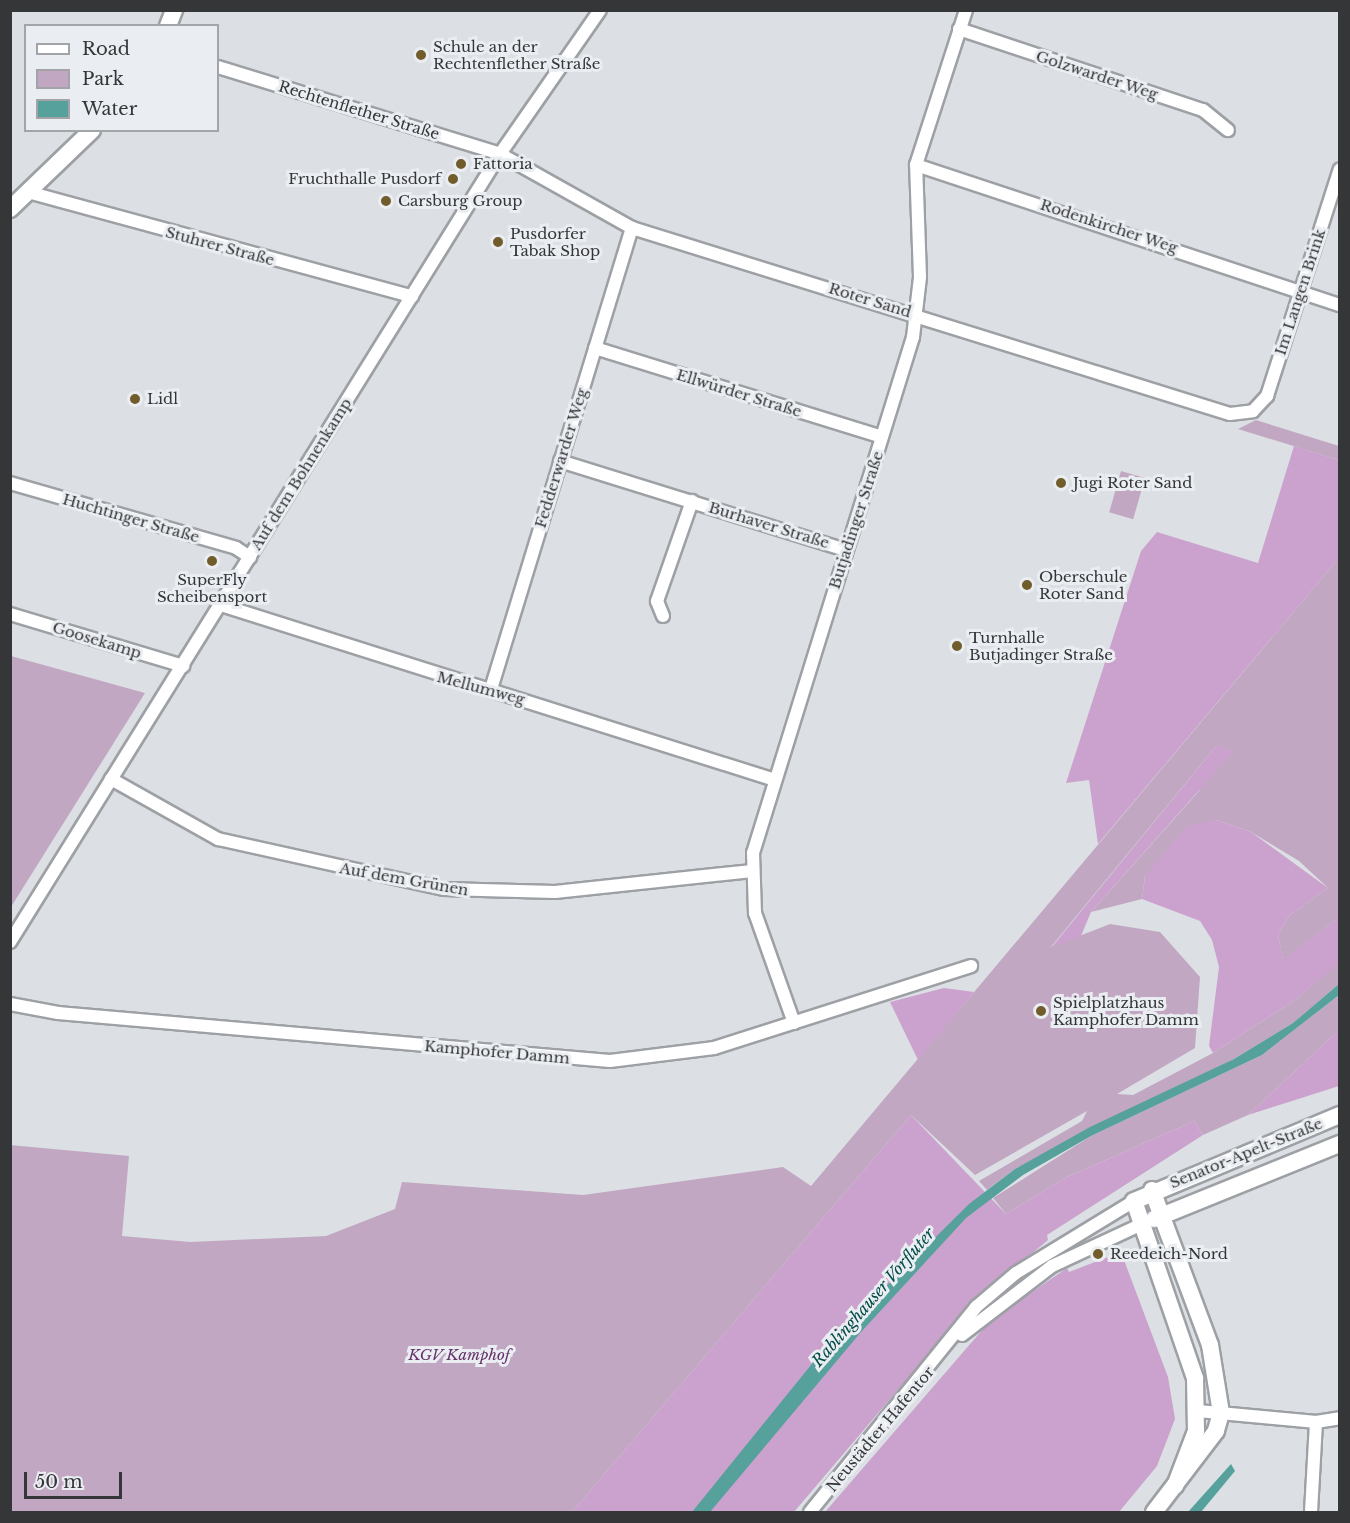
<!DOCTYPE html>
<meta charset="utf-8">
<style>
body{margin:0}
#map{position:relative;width:1350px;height:1523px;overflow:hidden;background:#dce0e4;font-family:"Libre Baskerville",serif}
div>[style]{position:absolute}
.green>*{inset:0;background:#c2a7c3;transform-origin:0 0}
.forest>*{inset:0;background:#cba2cd}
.water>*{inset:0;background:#56a19b}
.roads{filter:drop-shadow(2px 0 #9da0a4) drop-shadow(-2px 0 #9da0a4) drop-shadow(0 2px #9da0a4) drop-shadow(0 -2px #9da0a4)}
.street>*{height:12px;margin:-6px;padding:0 6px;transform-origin:6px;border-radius:6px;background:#fff}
.secondary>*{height:16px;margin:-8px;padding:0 8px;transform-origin:8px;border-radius:8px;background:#fff}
.dots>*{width:16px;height:16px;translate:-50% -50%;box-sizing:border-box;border:3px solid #eaedf1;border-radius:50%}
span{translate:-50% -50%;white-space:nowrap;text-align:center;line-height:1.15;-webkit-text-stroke:6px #eaedf1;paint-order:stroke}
.poi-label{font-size:15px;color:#353638}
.left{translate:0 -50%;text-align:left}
.right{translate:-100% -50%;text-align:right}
.street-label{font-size:15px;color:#353638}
.park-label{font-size:15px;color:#643268;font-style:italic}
.water-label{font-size:16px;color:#034b47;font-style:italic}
.frame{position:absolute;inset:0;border:12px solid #353638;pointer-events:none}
.legend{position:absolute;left:24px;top:24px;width:195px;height:108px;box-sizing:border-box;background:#eaedf1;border:2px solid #a2a4a7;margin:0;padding:8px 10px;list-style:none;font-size:18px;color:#353638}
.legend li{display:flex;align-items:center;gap:12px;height:30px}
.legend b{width:30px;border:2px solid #a2a4a7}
.scale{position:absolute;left:24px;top:1472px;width:98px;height:27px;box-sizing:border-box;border:3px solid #353638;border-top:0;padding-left:8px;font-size:18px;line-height:21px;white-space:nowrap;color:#353638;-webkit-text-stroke:4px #eaedf1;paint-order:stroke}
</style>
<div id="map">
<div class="green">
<i style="clip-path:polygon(1256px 420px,1339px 446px,1339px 460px,1238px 429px)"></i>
<i style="left:1121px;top:471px;width:25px;height:43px;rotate:16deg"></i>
<i style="clip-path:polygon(1339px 558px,1339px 917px,1283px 960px,1278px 935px,1289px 916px,1328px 888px,1299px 861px,1251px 832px,1216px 820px,1145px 876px,1142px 899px,1091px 912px,1199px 791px,1217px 745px,1051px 947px,1110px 924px,1160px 932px,1200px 977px,1195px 1048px,1117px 1094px,1133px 1095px,1213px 1053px,1295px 1000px,1339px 962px,1339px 984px,1293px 1023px,1234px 1059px,1015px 1169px,987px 1190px,979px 1181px,1082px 1121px,1087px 1111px,975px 1175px,911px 1115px,572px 1512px,11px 1512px,10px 1145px,129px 1156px,122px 1236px,190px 1242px,326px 1236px,395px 1209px,402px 1182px,583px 1195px,783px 1167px,811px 1186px)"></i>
<i style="clip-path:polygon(11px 656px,145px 693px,11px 907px,10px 656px)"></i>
<i style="clip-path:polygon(1339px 995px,1339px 1030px,1248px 1115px,1203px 1135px,1194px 1121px,1065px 1178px,1006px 1214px,993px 1198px,1091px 1136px,1262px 1055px)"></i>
</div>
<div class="forest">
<i style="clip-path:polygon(1294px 446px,1339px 460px,1339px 558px,1098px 844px,1089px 780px,1066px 783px,1141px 551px,1157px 532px,1258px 563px)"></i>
<i style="clip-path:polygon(1217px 745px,1234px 751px,1091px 912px,1081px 936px,1051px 948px)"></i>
<i style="clip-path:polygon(1216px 820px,1251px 832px,1328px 888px,1289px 916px,1278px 935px,1283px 959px,1339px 917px,1340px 962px,1295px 1000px,1213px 1053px,1209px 1046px,1219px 967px,1212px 940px,1200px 921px,1142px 899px,1145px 876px,1187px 826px)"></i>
<i style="clip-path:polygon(944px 988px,974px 992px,918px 1060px,890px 1002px)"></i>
<i style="clip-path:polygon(1339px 1030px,1339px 1086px,1248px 1115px)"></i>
<i style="clip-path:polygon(911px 1115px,1006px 1214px,1065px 1178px,1194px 1121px,1203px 1135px,1047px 1235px,1048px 1240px,970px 1305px,794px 1512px,572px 1512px)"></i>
<i style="clip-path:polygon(1121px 1252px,1168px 1377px,1175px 1419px,1157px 1466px,1119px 1512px,825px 1512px,990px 1321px,1067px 1268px,1069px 1272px)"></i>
</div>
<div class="water">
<i style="clip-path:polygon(1339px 984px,1339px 995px,1262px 1055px,1091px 1136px,1023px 1175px,966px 1218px,861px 1332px,710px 1512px,692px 1512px,828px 1344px,969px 1204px,1015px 1169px,1090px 1127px,1234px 1059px,1293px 1023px)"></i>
<i style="clip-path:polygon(1231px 1464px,1235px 1471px,1201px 1512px,1188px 1512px)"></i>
</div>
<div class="roads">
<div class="street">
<i style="left:959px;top:29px;width:257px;rotate:18.4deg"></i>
<i style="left:1203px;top:110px;width:32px;rotate:39deg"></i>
<i style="left:218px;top:67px;width:295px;rotate:17.1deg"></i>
<i style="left:500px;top:154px;width:151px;rotate:29.3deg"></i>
<i style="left:632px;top:228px;width:626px;rotate:17.28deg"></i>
<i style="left:1230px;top:414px;width:23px;rotate:-7deg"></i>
<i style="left:1253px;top:411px;width:21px;rotate:-47deg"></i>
<i style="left:1267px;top:396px;width:238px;rotate:-72.2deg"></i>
<i style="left:916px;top:165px;width:447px;rotate:18.3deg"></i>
<i style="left:28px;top:192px;width:398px;rotate:15.2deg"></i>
<i style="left:595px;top:348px;width:300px;rotate:17.2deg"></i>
<i style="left:560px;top:461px;width:300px;rotate:17.3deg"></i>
<i style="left:10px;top:483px;width:235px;rotate:16deg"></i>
<i style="left:236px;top:548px;width:17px;rotate:33deg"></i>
<i style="left:221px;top:605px;width:581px;rotate:17.53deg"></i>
<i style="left:10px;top:614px;width:181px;rotate:16.7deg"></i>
<i style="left:663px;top:616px;width:16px;rotate:-112deg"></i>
<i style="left:657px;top:601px;width:106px;rotate:-70.7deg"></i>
<i style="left:491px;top:689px;width:482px;rotate:-73deg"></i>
<i style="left:111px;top:779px;width:123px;rotate:29.3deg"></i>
<i style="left:218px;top:839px;width:231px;rotate:12.5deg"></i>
<i style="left:444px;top:889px;width:111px;rotate:1.5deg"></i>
<i style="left:555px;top:892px;width:196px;rotate:-6.1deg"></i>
<i style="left:10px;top:942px;width:928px;rotate:-58.13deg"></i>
<i style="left:500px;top:154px;width:175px;rotate:-55.2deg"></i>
<i style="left:10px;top:1004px;width:49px;rotate:10.6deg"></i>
<i style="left:58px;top:1013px;width:554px;rotate:4.97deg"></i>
<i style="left:610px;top:1061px;width:105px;rotate:-7.1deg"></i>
<i style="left:714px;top:1048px;width:270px;rotate:-17.7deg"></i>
<i style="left:794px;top:1023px;width:117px;rotate:-109.5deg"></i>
<i style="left:755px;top:913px;width:60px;rotate:-91.9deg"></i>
<i style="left:753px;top:853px;width:540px;rotate:-72.77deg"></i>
<i style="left:913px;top:337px;width:60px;rotate:-83.3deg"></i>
<i style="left:920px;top:277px;width:112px;rotate:-92deg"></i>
<i style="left:916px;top:165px;width:163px;rotate:-72.1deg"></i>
<i style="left:962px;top:1335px;width:113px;rotate:-37.5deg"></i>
<i style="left:1052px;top:1266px;width:99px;rotate:-25deg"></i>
<i style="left:1198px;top:1411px;width:119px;rotate:5.3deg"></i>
<i style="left:1316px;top:1422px;width:24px;rotate:-9deg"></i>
<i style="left:810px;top:1512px;width:264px;rotate:-51deg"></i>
<i style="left:976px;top:1307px;width:52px;rotate:-40.4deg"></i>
<i style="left:1016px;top:1273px;width:138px;rotate:-31.4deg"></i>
<i style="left:1311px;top:1512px;width:90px;rotate:-86.8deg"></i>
</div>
<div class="secondary">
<i style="left:168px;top:26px;width:17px;rotate:-69deg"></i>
<i style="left:10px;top:209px;width:114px;rotate:-43.9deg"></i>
<i style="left:1152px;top:1190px;width:165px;rotate:69.5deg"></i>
<i style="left:1210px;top:1345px;width:69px;rotate:80.8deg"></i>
<i style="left:1221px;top:1413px;width:19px;rotate:106deg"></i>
<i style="left:1216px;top:1431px;width:102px;rotate:127.4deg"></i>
<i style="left:1154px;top:1219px;width:201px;rotate:-22deg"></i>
<i style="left:1175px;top:1486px;width:59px;rotate:-69.1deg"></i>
<i style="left:1196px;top:1431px;width:53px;rotate:-91.1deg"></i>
<i style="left:1195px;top:1378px;width:187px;rotate:-109deg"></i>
<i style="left:1134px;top:1201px;width:223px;rotate:-22.7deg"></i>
</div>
</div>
<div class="dots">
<i style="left:421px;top:55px;background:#715c2b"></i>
<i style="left:461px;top:164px;background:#715c2b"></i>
<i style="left:453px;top:179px;background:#715c2b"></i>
<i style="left:386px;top:201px;background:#715c2b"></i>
<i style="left:498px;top:242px;background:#715c2b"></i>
<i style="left:135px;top:399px;background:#715c2b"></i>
<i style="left:1061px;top:483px;background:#715c2b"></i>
<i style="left:212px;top:561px;background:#715c2b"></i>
<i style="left:1027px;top:585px;background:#715c2b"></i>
<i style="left:957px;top:646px;background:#715c2b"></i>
<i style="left:1041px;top:1011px;background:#715c2b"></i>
<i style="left:1098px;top:1254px;background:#715c2b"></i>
</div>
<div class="poi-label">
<span class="left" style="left:433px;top:55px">Schule an der<br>Rechtenflether Straße</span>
<span class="left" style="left:473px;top:164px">Fattoria</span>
<span class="right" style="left:441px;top:179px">Fruchthalle Pusdorf</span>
<span class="left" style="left:398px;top:201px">Carsburg Group</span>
<span class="left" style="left:510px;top:242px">Pusdorfer<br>Tabak Shop</span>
<span class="left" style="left:147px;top:399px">Lidl</span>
<span class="left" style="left:1073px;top:483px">Jugi Roter Sand</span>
<span class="left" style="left:1039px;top:585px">Oberschule<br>Roter Sand</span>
<span style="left:212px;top:588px">SuperFly<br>Scheibensport</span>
<span class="left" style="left:969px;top:646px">Turnhalle<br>Butjadinger Straße</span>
<span class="left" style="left:1053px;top:1011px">Spielplatzhaus<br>Kamphofer Damm</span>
<span class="left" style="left:1110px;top:1254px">Reedeich-Nord</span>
</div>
<div class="street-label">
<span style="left:1097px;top:75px;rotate:18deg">Golzwarder Weg</span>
<span style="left:359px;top:110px;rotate:17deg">Rechtenflether Straße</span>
<span style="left:1109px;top:226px;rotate:18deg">Rodenkircher Weg</span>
<span style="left:220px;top:246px;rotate:15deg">Stuhrer Straße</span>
<span style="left:1300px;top:292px;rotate:-72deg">Im Langen Brink</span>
<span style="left:870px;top:300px;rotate:17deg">Roter Sand</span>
<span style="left:739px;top:393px;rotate:17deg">Ellwürder Straße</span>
<span style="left:561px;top:458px;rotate:-73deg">Fedderwarder Weg</span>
<span style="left:301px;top:474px;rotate:-58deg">Auf dem Bohnenkamp</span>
<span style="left:131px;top:518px;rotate:16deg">Huchtinger Straße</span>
<span style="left:856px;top:520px;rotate:-72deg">Butjadinger Straße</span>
<span style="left:769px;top:525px;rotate:17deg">Burhaver Straße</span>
<span style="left:97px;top:640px;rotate:17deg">Goosekamp</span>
<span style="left:481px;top:688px;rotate:15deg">Mellumweg</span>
<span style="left:404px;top:879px;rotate:10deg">Auf dem Grünen</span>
<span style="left:497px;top:1052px;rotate:5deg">Kamphofer Damm</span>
<span style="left:1246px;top:1153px;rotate:-22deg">Senator-Apelt-Straße</span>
<span style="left:880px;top:1429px;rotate:-50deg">Neustädter Hafentor</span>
</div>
<div class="park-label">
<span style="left:459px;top:1355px">KGV Kamphof</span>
</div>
<div class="water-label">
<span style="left:873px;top:1297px;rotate:-49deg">Rablinghauser Vorfluter</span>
</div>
<div class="frame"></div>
<ul class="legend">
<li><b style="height:8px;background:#fff"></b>Road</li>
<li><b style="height:16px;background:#c2a7c3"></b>Park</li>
<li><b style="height:16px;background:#56a19b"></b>Water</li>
</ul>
<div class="scale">50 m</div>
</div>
